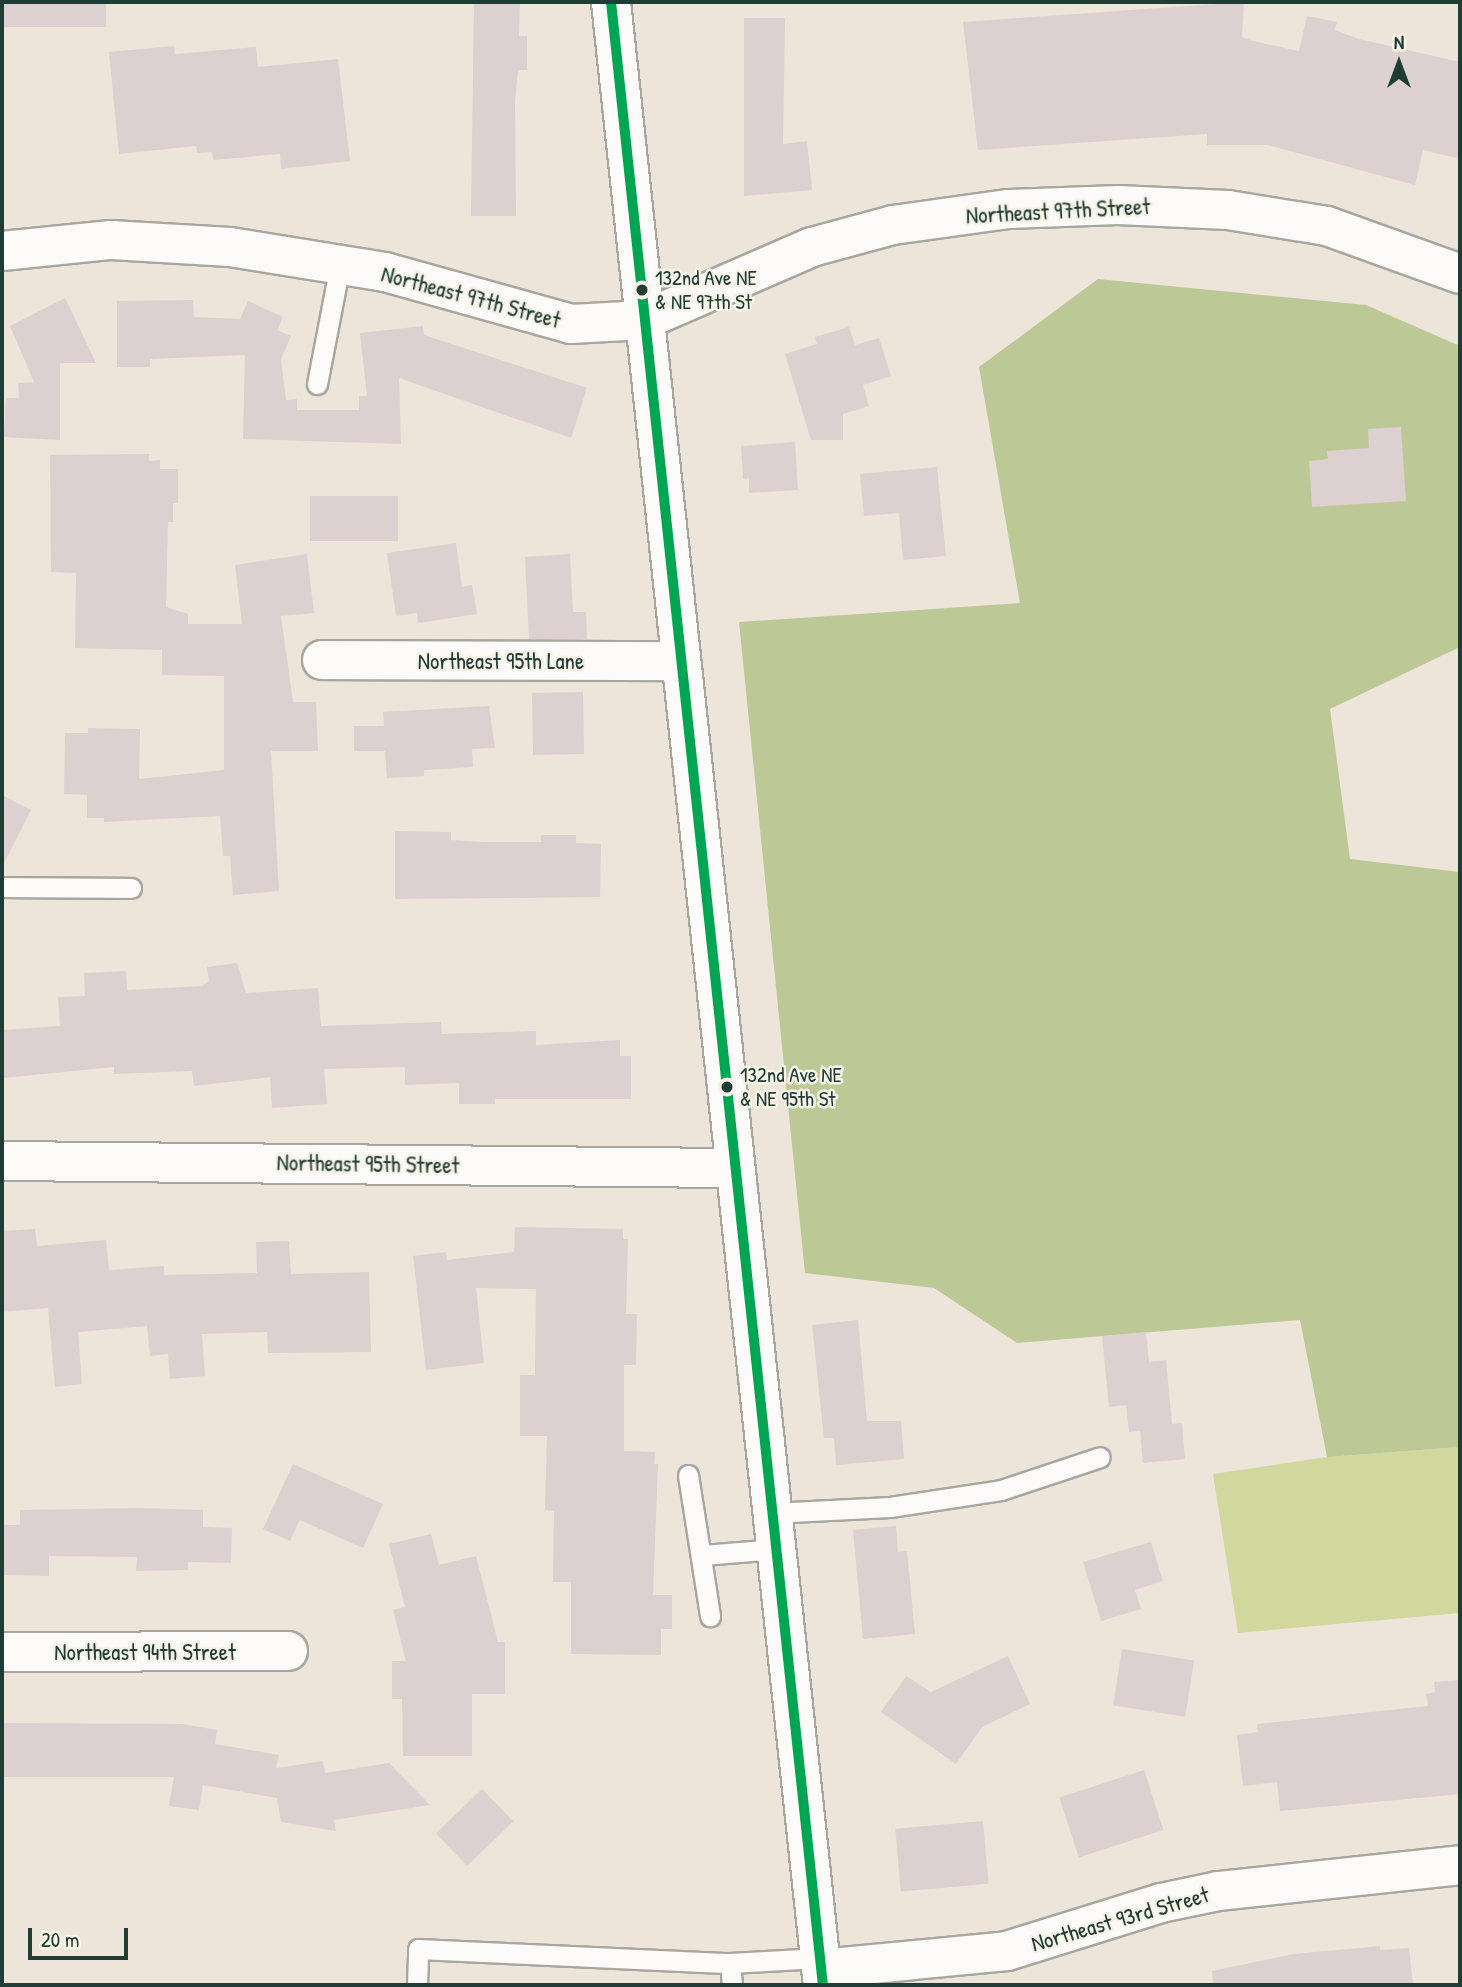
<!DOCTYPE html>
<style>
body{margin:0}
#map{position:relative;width:1462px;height:1987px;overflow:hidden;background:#ede5d9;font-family:"Patrick Hand",sans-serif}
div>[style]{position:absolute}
.green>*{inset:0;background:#d2d79e}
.forest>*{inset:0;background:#bdc897}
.building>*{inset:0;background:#dcd0d1;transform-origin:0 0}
.roads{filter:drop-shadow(2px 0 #a8a69f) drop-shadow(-2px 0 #a8a69f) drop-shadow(0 2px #a8a69f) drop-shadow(0 -2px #a8a69f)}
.lane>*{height:19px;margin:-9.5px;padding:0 9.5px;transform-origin:9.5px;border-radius:9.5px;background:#fcfbf9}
.street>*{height:38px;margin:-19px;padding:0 19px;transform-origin:19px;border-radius:19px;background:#fcfbf9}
.secondary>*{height:38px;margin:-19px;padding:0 19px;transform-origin:19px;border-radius:19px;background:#fcfbf9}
.bus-1>*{height:10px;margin:-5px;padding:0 5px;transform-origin:5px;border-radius:5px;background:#00a651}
.dots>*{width:19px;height:19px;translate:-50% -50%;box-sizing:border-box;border:4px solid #f7f3e8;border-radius:50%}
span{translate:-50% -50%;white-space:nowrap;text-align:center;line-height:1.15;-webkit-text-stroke:5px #f7f3e8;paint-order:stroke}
.bus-label{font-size:21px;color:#1f3d34}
.left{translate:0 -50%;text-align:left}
.street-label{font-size:23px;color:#1f3d34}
.frame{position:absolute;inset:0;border:4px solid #1f3d34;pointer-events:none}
.north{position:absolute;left:1364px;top:28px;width:70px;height:70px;-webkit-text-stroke:5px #f7f3e8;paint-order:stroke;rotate:0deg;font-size:19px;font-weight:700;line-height:28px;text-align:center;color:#1f3d34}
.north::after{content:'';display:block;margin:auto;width:24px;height:32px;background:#1f3d34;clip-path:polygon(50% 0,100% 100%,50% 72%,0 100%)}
.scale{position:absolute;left:28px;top:1928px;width:100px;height:32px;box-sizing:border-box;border:4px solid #1f3d34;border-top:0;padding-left:9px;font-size:21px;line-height:24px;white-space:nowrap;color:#1f3d34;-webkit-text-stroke:5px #f7f3e8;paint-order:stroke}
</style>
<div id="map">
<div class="green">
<i style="clip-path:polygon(1460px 1447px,1460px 1613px,1238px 1633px,1213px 1474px,1327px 1457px)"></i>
</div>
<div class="forest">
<i style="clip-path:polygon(1098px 279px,1366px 305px,1460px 346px,1460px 647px,1330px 709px,1350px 859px,1460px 872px,1460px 1447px,1327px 1457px,1300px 1320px,1017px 1343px,934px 1288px,805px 1273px,739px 622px,1020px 603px,979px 367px)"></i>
</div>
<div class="building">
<i style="left:2px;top:2px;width:104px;height:25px"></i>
<i style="clip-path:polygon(474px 2px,520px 2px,519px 36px,527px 36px,527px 70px,518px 70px,515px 101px,516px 216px,471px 216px)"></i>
<i style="clip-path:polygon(1244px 2px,1242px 37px,1253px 41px,1299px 51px,1307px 16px,1337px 22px,1335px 30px,1359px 39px,1460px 62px,1460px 159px,1423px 150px,1415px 185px,1268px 145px,1207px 145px,1207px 134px,978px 150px,963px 22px)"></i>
<i style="clip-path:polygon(744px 18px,785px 18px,783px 144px,807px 141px,812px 190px,744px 196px)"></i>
<i style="clip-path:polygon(174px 46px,175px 54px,256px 47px,258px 67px,338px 59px,350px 161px,281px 169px,280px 154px,213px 160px,212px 152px,197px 153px,196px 146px,119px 154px,109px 52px)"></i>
<i style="clip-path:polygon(65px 298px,96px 363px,60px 363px,60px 440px,4px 437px,6px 398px,19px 398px,18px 383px,34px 382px,10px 326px)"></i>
<i style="clip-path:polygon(193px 300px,194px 317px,240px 319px,248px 301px,283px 317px,277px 330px,291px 336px,281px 359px,286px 400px,297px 399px,297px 410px,359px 410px,359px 396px,367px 396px,360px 333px,423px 326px,424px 335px,587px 388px,571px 438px,399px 378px,401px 444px,243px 439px,245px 355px,150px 359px,150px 367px,117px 367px,117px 301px)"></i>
<i style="clip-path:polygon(849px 327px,855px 345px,879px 338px,891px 376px,863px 385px,869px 406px,843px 414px,843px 440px,811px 440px,785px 354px,817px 344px,815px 337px)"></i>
<i style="clip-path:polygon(1401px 427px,1406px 501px,1312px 507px,1309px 461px,1328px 459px,1327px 451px,1369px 448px,1368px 429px)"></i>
<i style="clip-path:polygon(795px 442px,798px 490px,749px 493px,749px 478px,743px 479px,741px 446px)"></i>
<i style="clip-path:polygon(149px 454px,149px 461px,160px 460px,160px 469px,178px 469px,178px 503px,173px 503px,173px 522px,168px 522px,166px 607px,188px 614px,188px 624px,242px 624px,235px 565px,307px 554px,314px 613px,281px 616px,293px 702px,316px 702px,318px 751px,271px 751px,279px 891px,233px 895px,230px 856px,223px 856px,220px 816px,104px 822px,104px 818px,87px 818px,87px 795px,64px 794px,65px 733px,88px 733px,88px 728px,140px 729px,139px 779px,224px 770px,224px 676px,162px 675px,162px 650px,75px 648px,76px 573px,51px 572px,50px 455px)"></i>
<i style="clip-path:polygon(937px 467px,946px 556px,903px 560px,899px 513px,864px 516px,860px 474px)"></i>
<i style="left:310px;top:496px;width:88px;height:45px"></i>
<i style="clip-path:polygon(456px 543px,462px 587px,472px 585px,477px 614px,418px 623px,417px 613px,396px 616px,387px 553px)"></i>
<i style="clip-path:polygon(570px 554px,573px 612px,586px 612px,587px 639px,529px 639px,525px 557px)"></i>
<i style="left:583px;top:692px;width:62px;height:51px;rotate:89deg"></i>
<i style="clip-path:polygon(489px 706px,495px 748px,472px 749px,473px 767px,424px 770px,424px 776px,387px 778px,385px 751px,354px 751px,354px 726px,384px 726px,383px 712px)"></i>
<i style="clip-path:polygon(2px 795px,31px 810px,2px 867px)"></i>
<i style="clip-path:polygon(395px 831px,451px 832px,451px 840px,482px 842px,541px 842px,541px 835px,576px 835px,576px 843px,601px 844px,600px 897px,395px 899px)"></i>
<i style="clip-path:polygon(237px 963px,246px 993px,318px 988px,321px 1026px,441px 1022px,442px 1034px,536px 1031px,536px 1045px,620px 1040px,620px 1056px,631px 1056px,631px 1099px,495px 1099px,495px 1104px,459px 1104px,459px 1083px,405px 1085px,405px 1067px,324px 1069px,327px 1104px,272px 1108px,270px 1077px,194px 1086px,192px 1071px,114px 1074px,114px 1067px,2px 1078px,2px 1030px,60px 1026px,58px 997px,85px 996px,84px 973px,126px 971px,127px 990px,202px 986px,209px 981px,207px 967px)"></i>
<i style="clip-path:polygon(515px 1227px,623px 1229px,623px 1239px,628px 1239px,626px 1314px,637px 1314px,636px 1365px,624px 1365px,624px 1451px,655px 1452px,654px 1464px,658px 1464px,653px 1595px,672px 1595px,672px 1629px,661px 1629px,661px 1655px,571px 1654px,571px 1582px,553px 1582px,554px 1511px,545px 1510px,547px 1436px,520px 1436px,520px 1375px,535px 1375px,536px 1289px,476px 1288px,484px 1363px,426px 1370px,413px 1256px,446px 1252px,447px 1260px,514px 1252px)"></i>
<i style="clip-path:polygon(35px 1229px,37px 1246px,106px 1240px,109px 1270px,164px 1266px,164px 1275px,257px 1273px,256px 1242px,289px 1241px,291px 1274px,369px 1272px,371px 1352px,268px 1353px,267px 1332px,202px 1334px,205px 1376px,170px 1379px,168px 1354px,150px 1356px,147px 1326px,78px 1332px,82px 1384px,55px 1387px,48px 1308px,2px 1312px,2px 1231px)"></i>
<i style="clip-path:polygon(858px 1320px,867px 1421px,901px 1421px,904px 1459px,836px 1465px,834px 1438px,824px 1438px,812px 1325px)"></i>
<i style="clip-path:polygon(1146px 1332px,1149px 1362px,1166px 1360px,1172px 1424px,1182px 1423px,1185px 1459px,1143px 1463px,1140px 1431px,1129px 1432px,1126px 1405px,1109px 1407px,1102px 1336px)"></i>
<i style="clip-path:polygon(293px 1464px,383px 1504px,363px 1548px,300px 1520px,290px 1541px,263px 1529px)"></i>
<i style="clip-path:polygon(138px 1508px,203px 1510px,203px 1527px,232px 1528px,231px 1563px,188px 1562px,188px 1570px,136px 1571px,137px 1557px,49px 1556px,49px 1576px,2px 1575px,2px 1525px,20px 1525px,20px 1510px)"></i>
<i style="clip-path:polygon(896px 1526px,898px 1552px,907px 1551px,915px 1634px,863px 1639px,853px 1530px)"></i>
<i style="clip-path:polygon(431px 1534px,439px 1565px,476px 1556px,498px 1642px,505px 1642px,505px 1694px,472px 1694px,472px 1756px,403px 1756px,402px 1699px,392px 1699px,392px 1661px,406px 1661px,393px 1610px,405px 1607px,389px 1544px)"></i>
<i style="clip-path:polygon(1151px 1542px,1163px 1581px,1135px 1590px,1141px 1609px,1101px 1621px,1083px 1562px)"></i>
<i style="left:1122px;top:1649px;width:73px;height:57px;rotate:9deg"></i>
<i style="clip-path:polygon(1008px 1656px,1030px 1704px,982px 1727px,956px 1764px,881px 1712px,906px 1676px,931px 1692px)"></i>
<i style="clip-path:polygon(1460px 1680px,1460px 1794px,1280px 1811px,1277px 1782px,1243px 1786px,1237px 1735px,1258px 1732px,1257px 1724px,1428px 1706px,1426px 1694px,1435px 1692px,1434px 1682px)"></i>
<i style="clip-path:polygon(2px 1723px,182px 1724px,217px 1730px,215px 1744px,279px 1755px,276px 1768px,323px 1761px,325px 1773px,389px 1763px,430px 1805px,334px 1820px,336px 1831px,281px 1822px,277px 1798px,203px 1785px,199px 1810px,169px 1806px,174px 1777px,2px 1777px)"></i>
<i style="left:1144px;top:1770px;width:63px;height:89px;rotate:72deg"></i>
<i style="left:482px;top:1789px;width:45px;height:64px;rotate:46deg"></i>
<i style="left:983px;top:1821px;width:63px;height:88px;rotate:85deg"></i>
<i style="clip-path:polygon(1380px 1946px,1380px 1950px,1409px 1948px,1413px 1985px,1213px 1985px,1212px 1971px,1294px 1954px)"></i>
</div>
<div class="roads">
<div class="lane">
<i style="left:317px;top:384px;width:121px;rotate:-79.1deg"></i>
<i style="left:2px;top:887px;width:129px;rotate:0.4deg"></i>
<i style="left:688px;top:1475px;width:143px;rotate:81.1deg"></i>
<i style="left:771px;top:1513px;width:119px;rotate:-2.9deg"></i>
<i style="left:890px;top:1507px;width:112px;rotate:-8.7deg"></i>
<i style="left:1001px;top:1490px;width:104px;rotate:-18.4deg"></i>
<i style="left:703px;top:1555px;width:73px;rotate:-4.7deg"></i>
<i style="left:417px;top:1985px;width:36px;rotate:-88deg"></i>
<i style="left:418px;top:1949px;width:312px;rotate:2.6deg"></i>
<i style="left:732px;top:1985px;width:22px;rotate:-95deg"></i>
<i style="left:730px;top:1963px;width:90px;rotate:-3.2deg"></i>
</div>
<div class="street">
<i style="left:2px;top:251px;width:110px;rotate:-5.8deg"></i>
<i style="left:111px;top:240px;width:119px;rotate:3.4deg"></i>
<i style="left:230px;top:247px;width:157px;rotate:9.2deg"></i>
<i style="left:385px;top:272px;width:193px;rotate:15.6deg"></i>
<i style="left:571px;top:324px;width:73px;rotate:-3.1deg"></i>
<i style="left:644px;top:320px;width:183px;rotate:-23.5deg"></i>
<i style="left:812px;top:247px;width:84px;rotate:-15.2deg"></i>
<i style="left:893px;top:225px;width:117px;rotate:-7.9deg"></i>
<i style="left:1009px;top:209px;width:109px;rotate:-2.1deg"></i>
<i style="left:1118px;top:205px;width:110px;rotate:2.6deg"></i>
<i style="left:1228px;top:210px;width:100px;rotate:9.2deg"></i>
<i style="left:1327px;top:226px;width:141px;rotate:19.8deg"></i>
<i style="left:322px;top:660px;width:357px;rotate:0.2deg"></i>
<i style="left:2px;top:1652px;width:286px;rotate:-0.2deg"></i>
<i style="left:821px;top:1969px;width:187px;rotate:-5.5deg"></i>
<i style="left:1007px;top:1951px;width:161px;rotate:-17.3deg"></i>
<i style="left:1161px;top:1903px;width:58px;rotate:-11.9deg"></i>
<i style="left:1218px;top:1891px;width:243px;rotate:-6.1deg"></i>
</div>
<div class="secondary">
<i style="left:611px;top:2px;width:1994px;rotate:83.9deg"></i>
<i style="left:2px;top:1161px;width:732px;rotate:0.55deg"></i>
</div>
</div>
<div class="bus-1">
<i style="left:611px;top:2px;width:1994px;rotate:83.9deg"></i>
</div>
<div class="dots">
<i style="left:642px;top:290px;background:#1f3d34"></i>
<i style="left:727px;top:1087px;background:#1f3d34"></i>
</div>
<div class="bus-label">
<span class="left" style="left:655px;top:290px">132nd Ave NE<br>&amp; NE 97th St</span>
<span class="left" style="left:740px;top:1087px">132nd Ave NE<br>&amp; NE 95th St</span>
</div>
<div class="street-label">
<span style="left:1058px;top:211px;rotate:-3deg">Northeast 97th Street</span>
<span style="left:471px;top:297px;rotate:15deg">Northeast 97th Street</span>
<span style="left:501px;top:661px">Northeast 95th Lane</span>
<span style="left:368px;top:1164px;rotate:1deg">Northeast 95th Street</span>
<span style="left:145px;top:1652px">Northeast 94th Street</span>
<span style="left:1120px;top:1919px;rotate:-16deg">Northeast 93rd Street</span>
</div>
<div class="frame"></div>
<div class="north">N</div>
<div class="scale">20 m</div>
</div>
